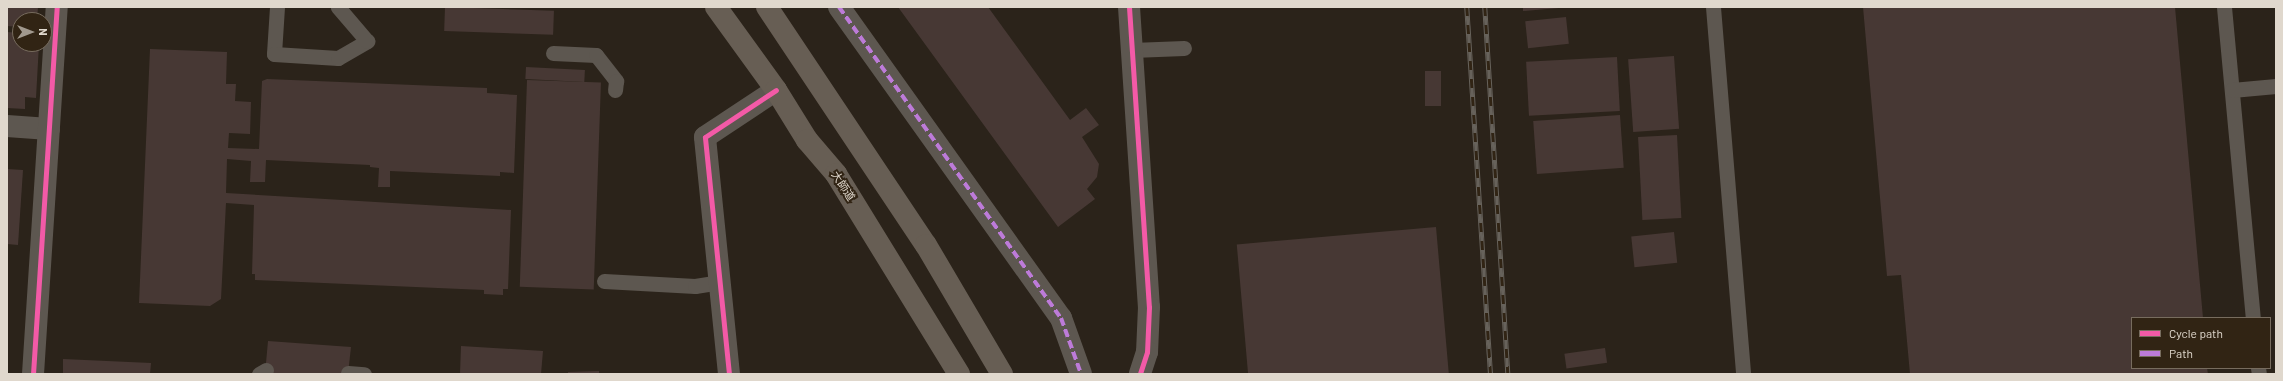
<!DOCTYPE html>
<meta charset="utf-8">
<style>
body{margin:0}
#map{position:relative;width:2283px;height:381px;overflow:hidden;background:#2b231a;font-family:Barlow,"Noto Sans JP",sans-serif}
div>[style]{position:absolute}
.building>*{inset:0;background:#473834;transform-origin:0 0}
.service>*{height:15px;margin:-7.5px;padding:0 7.5px;transform-origin:7.5px;border-radius:7.5px;background:#5d5750}
.pedestrian>*{height:22px;margin:-11px;padding:0 11px;transform-origin:11px;border-radius:11px;background:#5d5750}
.minor>*{height:22px;margin:-11px;padding:0 11px;transform-origin:11px;border-radius:11px;background:#5d5750}
.tertiary>*{height:22px;margin:-11px;padding:0 11px;transform-origin:11px;border-radius:11px;background:#5d5750}
.trunk>*{height:22px;margin:-11px;padding:0 11px;transform-origin:11px;border-radius:11px;background:#675e54}
.rail>*{height:4.5px;margin-top:-2.25px;transform-origin:0;background:repeating-linear-gradient(90deg,#312414 0 9px,#67625b 0 18px);box-sizing:border-box;border-block:1px solid #67625b}
.quiet>*{height:4px;margin-top:-2px;transform-origin:0;background:repeating-linear-gradient(90deg,#bd7bd9 0 8px,transparent 0 12px)}
.cycleway>*{height:5px;margin:-2.5px;padding:0 2.5px;transform-origin:2.5px;border-radius:2.5px;background:#f35aa7}
span{translate:-50% -50%;white-space:nowrap;text-align:center;line-height:1.15;-webkit-text-stroke:4px #312414;paint-order:stroke}
.street-label{font-size:11px;color:#e0d8cd}
.frame{position:absolute;inset:0;border:8px solid #e0d8cd;pointer-events:none}
.legend{position:absolute;left:2131px;top:317px;width:140px;height:52px;box-sizing:border-box;background:#312414;border:1px solid #776c5e;margin:0;padding:5px 7px;list-style:none;font-size:12px;color:#e0d8cd}
.legend li{display:flex;align-items:center;gap:8px;height:20px}
.legend b{width:20px;border:1px solid #776c5e}
.north{position:absolute;left:12px;top:12px;width:40px;height:40px;box-sizing:border-box;background:#312414;border:1px solid #776c5e;border-radius:50%;rotate:90deg;font-size:11px;font-weight:700;line-height:16px;text-align:center;color:#e0d8cd}
.north::after{content:'';display:block;margin:auto;width:14px;height:18px;background:#a1998e;clip-path:polygon(50% 0,100% 100%,50% 72%,0 100%)}
</style>
<div id="map">
<div class="building">
<i style="clip-path:polygon(7px 7px,38px 7px,37px 20px,20px 20px,20px 27px,7px 26px)"></i>
<i style="left:445px;top:7px;width:109px;height:24px;rotate:2deg"></i>
<i style="clip-path:polygon(898px 7px,988px 7px,1070px 120px,1086px 108px,1099px 125px,1082px 137px,1099px 164px,1097px 177px,1087px 189px,1095px 199px,1058px 227px)"></i>
<i style="clip-path:polygon(1523px 7px,1559px 7px,1559px 8px,1523px 11px)"></i>
<i style="clip-path:polygon(1863px 7px,2175px 7px,2203px 318px,2132px 318px,2132px 368px,2207px 368px,2208px 374px,1910px 374px,1901px 275px,1887px 276px)"></i>
<i style="left:1566px;top:17px;width:27px;height:41px;rotate:84deg"></i>
<i style="clip-path:polygon(7px 32px,20px 33px,20px 44px,39px 44px,36px 98px,25px 97px,25px 109px,7px 108px)"></i>
<i style="clip-path:polygon(150px 49px,227px 52px,226px 84px,236px 84px,235px 101px,251px 102px,250px 134px,229px 133px,228px 148px,259px 149px,262px 81px,267px 79px,487px 88px,487px 93px,517px 95px,514px 173px,500px 172px,500px 176px,390px 171px,390px 187px,378px 187px,379px 168px,370px 167px,370px 165px,266px 160px,265px 182px,250px 182px,251px 161px,227px 159px,226px 193px,511px 210px,508px 289px,503px 289px,503px 295px,484px 294px,484px 290px,255px 280px,255px 274px,252px 274px,254px 205px,226px 203px,221px 299px,210px 306px,139px 303px)"></i>
<i style="left:1674px;top:56px;width:73px;height:46px;rotate:86deg"></i>
<i style="left:1617px;top:57px;width:54px;height:91px;rotate:87deg"></i>
<i style="left:526px;top:67px;width:59px;height:12px;rotate:3deg"></i>
<i style="left:1425px;top:71px;width:16px;height:35px"></i>
<i style="left:527px;top:80px;width:74px;height:207px;rotate:2deg"></i>
<i style="left:1620px;top:115px;width:53px;height:87px;rotate:86deg"></i>
<i style="left:1677px;top:135px;width:83px;height:39px;rotate:87deg"></i>
<i style="clip-path:polygon(7px 169px,23px 170px,18px 245px,7px 244px)"></i>
<i style="left:1436px;top:227px;width:147px;height:200px;rotate:85deg"></i>
<i style="left:1674px;top:232px;width:31px;height:43px;rotate:84deg"></i>
<i style="clip-path:polygon(268px 341px,351px 347px,348px 374px,265px 374px)"></i>
<i style="clip-path:polygon(461px 346px,543px 351px,541px 374px,460px 374px)"></i>
<i style="left:1605px;top:348px;width:15px;height:41px;rotate:82deg"></i>
<i style="clip-path:polygon(63px 359px,151px 363px,150px 374px,63px 374px)"></i>
<i style="clip-path:polygon(599px 371px,599px 374px,568px 374px,568px 372px)"></i>
</div>
<div class="service">
<i style="left:277px;top:7px;width:47px;rotate:93.7deg"></i>
<i style="left:274px;top:54px;width:64px;rotate:3.6deg"></i>
<i style="left:338px;top:58px;width:34px;rotate:-30deg"></i>
<i style="left:367px;top:41px;width:45px;rotate:-130.5deg"></i>
<i style="left:1713px;top:7px;width:368px;rotate:85.3deg"></i>
<i style="left:2224px;top:7px;width:312px;rotate:84.7deg"></i>
<i style="left:1132px;top:50px;width:52px;rotate:-2.2deg"></i>
<i style="left:553px;top:53px;width:43px;rotate:2.7deg"></i>
<i style="left:596px;top:55px;width:33px;rotate:52deg"></i>
<i style="left:616px;top:81px;width:9px;rotate:96deg"></i>
<i style="left:2232px;top:90px;width:44px;rotate:-5.2deg"></i>
<i style="left:604px;top:281px;width:91px;rotate:3.1deg"></i>
<i style="left:695px;top:286px;width:24px;rotate:-9deg"></i>
<i style="left:2258px;top:368px;width:6px;rotate:81deg"></i>
<i style="left:348px;top:373px;width:16px;rotate:4deg"></i>
<i style="left:259px;top:374px;width:8px;rotate:-30deg"></i>
</div>
<div class="pedestrian">
<i style="left:839px;top:7px;width:382px;rotate:54.5deg"></i>
<i style="left:1061px;top:318px;width:59px;rotate:70.3deg"></i>
</div>
<div class="minor">
<i style="left:7px;top:126px;width:42px;rotate:4.1deg"></i>
<i style="left:33px;top:374px;width:368px;rotate:-86.3deg"></i>
<i style="left:729px;top:374px;width:238px;rotate:-95.8deg"></i>
<i style="left:705px;top:137px;width:85px;rotate:-33.5deg"></i>
</div>
<div class="tertiary">
<i style="left:1129px;top:7px;width:301px;rotate:86.2deg"></i>
<i style="left:1149px;top:307px;width:45px;rotate:92.5deg"></i>
<i style="left:1147px;top:352px;width:23px;rotate:108deg"></i>
</div>
<div class="trunk">
<i style="left:716px;top:7px;width:102px;rotate:54.1deg"></i>
<i style="left:776px;top:90px;width:59px;rotate:58.2deg"></i>
<i style="left:807px;top:140px;width:45px;rotate:49.5deg"></i>
<i style="left:836px;top:174px;width:235px;rotate:58.4deg"></i>
<i style="left:767px;top:7px;width:286px;rotate:56.3deg"></i>
<i style="left:926px;top:245px;width:150px;rotate:59.5deg"></i>
</div>
<div class="rail">
<i style="left:1467px;top:7px;width:368px;rotate:86.3deg"></i>
<i style="left:1485px;top:7px;width:368px;rotate:86.4deg"></i>
</div>
<div class="quiet">
<i style="left:839px;top:7px;width:382px;rotate:54.5deg"></i>
<i style="left:1061px;top:318px;width:59px;rotate:70.3deg"></i>
</div>
<div class="cycleway">
<i style="left:1129px;top:7px;width:301px;rotate:86.2deg"></i>
<i style="left:1149px;top:307px;width:45px;rotate:92.5deg"></i>
<i style="left:1147px;top:352px;width:23px;rotate:108deg"></i>
<i style="left:33px;top:374px;width:368px;rotate:-86.3deg"></i>
<i style="left:729px;top:374px;width:238px;rotate:-95.8deg"></i>
<i style="left:705px;top:137px;width:85px;rotate:-33.5deg"></i>
</div>
<div class="street-label">
<span style="left:843px;top:186px;rotate:57deg">大師道</span>
</div>
<div class="frame"></div>
<ul class="legend">
<li><b style="height:5px;background:#f35aa7"></b>Cycle path</li>
<li><b style="height:5px;background:#bd7bd9"></b>Path</li>
</ul>
<div class="north">N</div>
</div>
